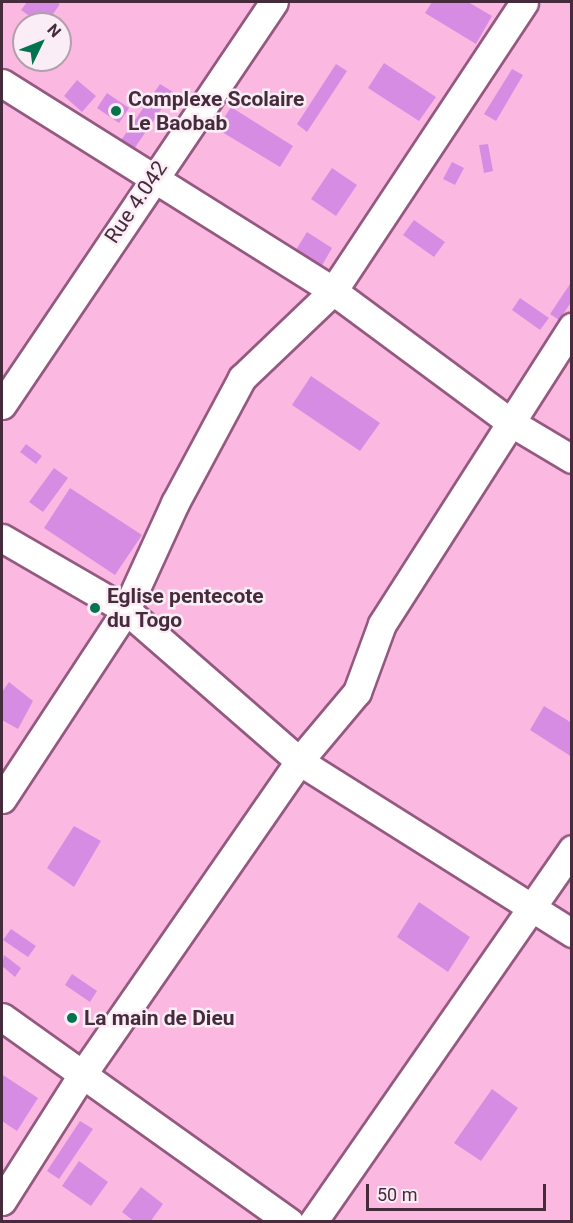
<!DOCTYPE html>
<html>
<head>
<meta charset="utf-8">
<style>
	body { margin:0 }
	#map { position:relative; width:573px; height:1223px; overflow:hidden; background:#fbb9e2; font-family:Roboto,sans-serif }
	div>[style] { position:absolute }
	.building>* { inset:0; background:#d78ce4 }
	.roads { filter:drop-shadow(2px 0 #94597f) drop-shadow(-2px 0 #94597f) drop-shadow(0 2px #94597f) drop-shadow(0 -2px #94597f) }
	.street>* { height:27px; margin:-13.5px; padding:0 13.5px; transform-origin:13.5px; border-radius:13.5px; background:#fff }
	.dots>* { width:16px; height:16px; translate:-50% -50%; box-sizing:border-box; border:3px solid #fbedf5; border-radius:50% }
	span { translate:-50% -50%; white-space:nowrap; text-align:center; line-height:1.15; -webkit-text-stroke:5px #fbedf5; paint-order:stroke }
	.poi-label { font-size:21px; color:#462b3c; font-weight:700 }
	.left { translate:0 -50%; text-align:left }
	.street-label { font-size:21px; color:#462b3c }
	.frame { position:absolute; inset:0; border:3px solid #462b3c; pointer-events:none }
	.north { position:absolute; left:12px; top:12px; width:60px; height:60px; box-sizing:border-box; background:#fbedf5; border:2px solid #b39fab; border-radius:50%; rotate:47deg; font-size:16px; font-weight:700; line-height:24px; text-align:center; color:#462b3c }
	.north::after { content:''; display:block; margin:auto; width:21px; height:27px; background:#02734d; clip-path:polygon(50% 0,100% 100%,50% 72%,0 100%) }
	.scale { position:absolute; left:366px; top:1184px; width:180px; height:27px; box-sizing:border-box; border:3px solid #462b3c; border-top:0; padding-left:8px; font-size:18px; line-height:21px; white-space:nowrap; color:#462b3c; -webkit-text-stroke:4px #fbedf5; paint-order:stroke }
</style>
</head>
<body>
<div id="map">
	<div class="building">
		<div style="clip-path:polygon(27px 2px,56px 2px,60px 4px,46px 24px,41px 24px,21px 10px)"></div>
		<div style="clip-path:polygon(432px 2px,468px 2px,492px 16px,476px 44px,425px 13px)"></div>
		<div style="clip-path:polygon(384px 63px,436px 97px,419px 121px,368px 88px)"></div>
		<div style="clip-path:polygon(336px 64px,347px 71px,307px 132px,297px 124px)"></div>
		<div style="clip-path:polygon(512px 69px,523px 75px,496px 121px,484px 114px)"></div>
		<div style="clip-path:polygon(77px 80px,96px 96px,82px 112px,64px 96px)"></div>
		<div style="clip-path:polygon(160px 84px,173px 92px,132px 152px,119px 143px)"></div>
		<div style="clip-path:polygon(107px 93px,129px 108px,119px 123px,97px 108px)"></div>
		<div style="clip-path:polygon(231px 107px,293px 146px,280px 167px,217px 129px)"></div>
		<div style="clip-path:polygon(488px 144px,493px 171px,484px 173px,479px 145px)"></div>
		<div style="clip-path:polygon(452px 162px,464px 168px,455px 185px,443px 179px)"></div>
		<div style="clip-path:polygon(332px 168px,357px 185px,336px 216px,311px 199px)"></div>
		<div style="clip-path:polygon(414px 220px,445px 242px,434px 257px,403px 235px)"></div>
		<div style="clip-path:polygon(307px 232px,332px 248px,320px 269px,294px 253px)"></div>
		<div style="clip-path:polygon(572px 281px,572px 301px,559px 320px,550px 314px)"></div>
		<div style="clip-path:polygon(520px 298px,549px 318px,540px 330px,512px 310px)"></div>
		<div style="clip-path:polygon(311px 376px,380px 423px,360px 451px,292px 405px)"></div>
		<div style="clip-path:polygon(26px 444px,42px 456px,36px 464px,20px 452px)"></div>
		<div style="clip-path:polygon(54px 468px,68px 478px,43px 512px,29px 502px)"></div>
		<div style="clip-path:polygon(70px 488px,142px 535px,115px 575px,44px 528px)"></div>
		<div style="clip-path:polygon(9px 682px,33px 701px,18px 729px,2px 720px,2px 692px)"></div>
		<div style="clip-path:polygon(544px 706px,572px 723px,572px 757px,530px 730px)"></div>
		<div style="clip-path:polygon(74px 826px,101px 841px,74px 887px,47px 868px)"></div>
		<div style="clip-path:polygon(419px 902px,470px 937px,448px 972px,397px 937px)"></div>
		<div style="clip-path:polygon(11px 929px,36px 946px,28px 957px,3px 940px)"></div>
		<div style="clip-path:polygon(4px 955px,21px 968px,15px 977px,2px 966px)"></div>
		<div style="clip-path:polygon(72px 974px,97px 991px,90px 1002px,65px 985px)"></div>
		<div style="clip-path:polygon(3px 1075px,38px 1098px,17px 1131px,2px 1121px)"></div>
		<div style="clip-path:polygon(492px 1089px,518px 1108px,481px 1161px,454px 1143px)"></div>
		<div style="clip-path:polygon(80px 1121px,93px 1129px,59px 1179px,47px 1171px)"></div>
		<div style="clip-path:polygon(79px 1161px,108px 1182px,91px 1206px,62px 1186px)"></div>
		<div style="clip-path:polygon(141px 1187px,163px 1204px,150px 1222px,135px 1222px,122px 1212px)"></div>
	</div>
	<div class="roads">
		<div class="street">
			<div style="left:2px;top:83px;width:391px;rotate:32.1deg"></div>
			<div style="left:333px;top:291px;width:220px;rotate:36.5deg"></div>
			<div style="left:510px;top:422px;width:72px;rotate:30.8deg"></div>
			<div style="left:2px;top:405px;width:486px;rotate:-56deg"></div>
			<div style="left:2px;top:538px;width:143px;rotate:30.1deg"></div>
			<div style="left:126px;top:610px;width:230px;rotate:41.1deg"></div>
			<div style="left:299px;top:761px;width:323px;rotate:32.2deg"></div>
			<div style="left:2px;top:799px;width:226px;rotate:-56.7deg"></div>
			<div style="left:126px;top:610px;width:118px;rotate:-65.4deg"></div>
			<div style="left:175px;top:503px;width:142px;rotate:-61.8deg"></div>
			<div style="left:242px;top:378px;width:126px;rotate:-43.7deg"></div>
			<div style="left:333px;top:291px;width:346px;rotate:-56.5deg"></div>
			<div style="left:2px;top:1017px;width:353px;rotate:35.5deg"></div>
			<div style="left:2px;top:1201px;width:153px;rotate:-57.6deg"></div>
			<div style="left:84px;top:1072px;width:378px;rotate:-55.3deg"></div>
			<div style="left:299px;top:761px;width:90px;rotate:-50deg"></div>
			<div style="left:357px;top:692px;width:72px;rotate:-69.8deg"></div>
			<div style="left:382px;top:624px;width:353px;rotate:-57.4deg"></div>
			<div style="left:313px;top:1222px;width:454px;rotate:-55.2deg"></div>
		</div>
	</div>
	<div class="dots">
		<div style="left:116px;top:111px;background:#02734d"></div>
		<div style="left:95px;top:608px;background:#02734d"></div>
		<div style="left:72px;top:1018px;background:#02734d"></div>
	</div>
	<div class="poi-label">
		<span class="left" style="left:128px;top:111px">Complexe Scolaire<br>Le Baobab</span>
		<span class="left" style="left:107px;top:608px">Eglise pentecote<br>du Togo</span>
		<span class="left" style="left:84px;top:1018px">La main de Dieu</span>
	</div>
	<div class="street-label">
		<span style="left:136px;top:202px;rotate:-56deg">Rue 4.042</span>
	</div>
	<div class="frame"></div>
	<div class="north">N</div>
	<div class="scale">50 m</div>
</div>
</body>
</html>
